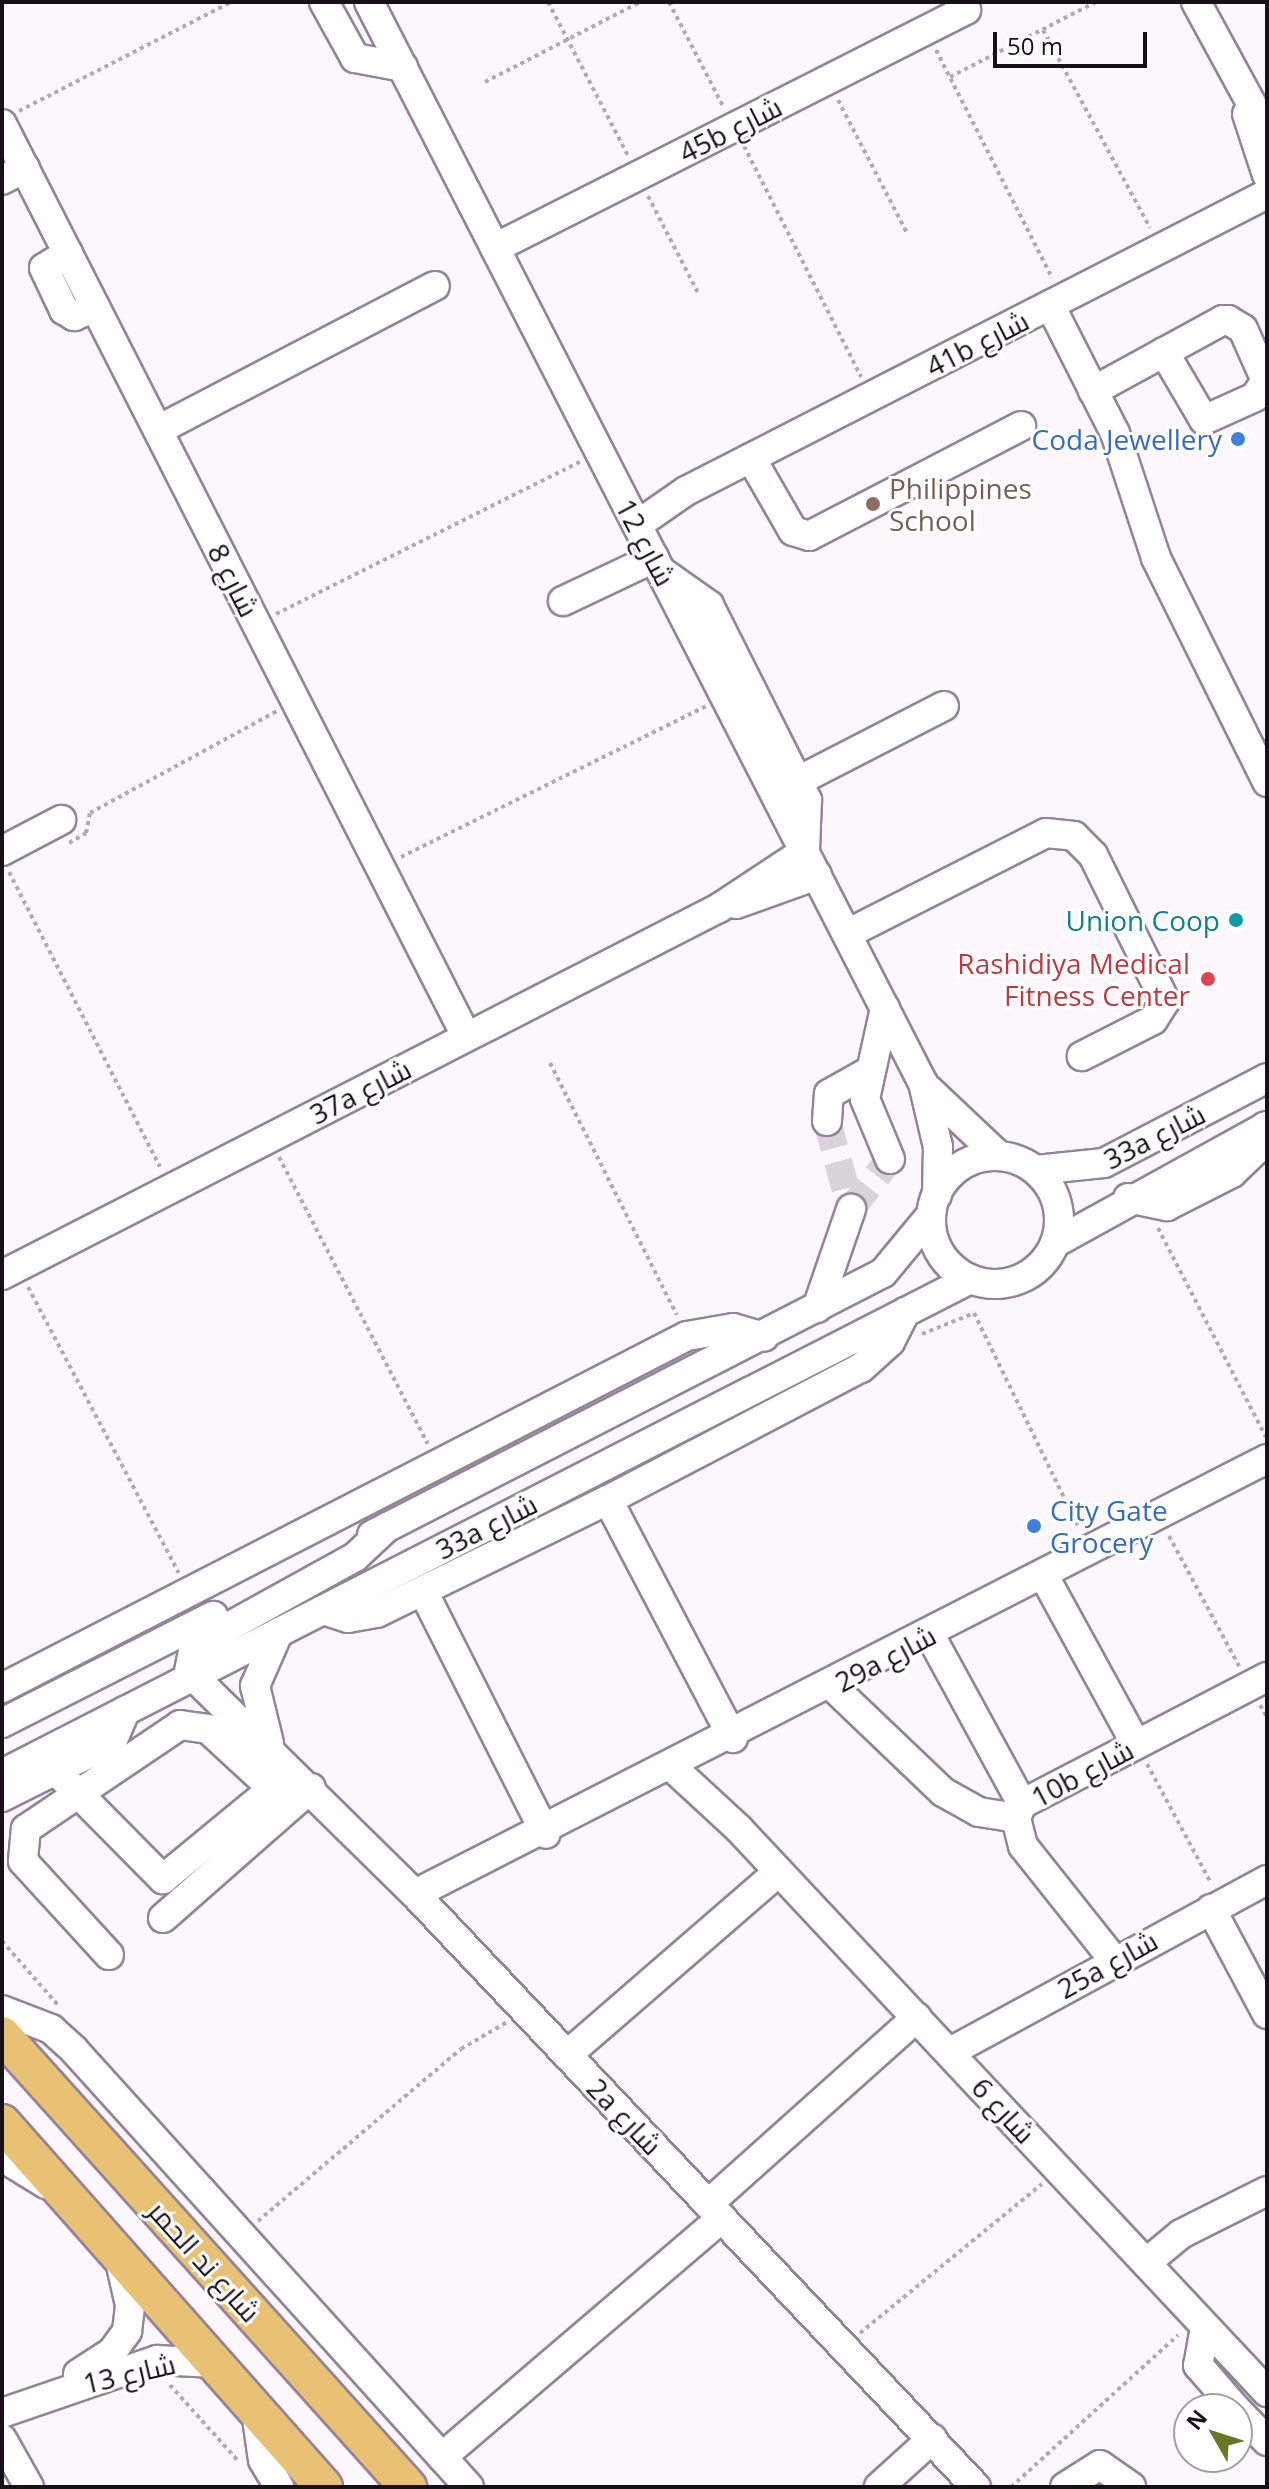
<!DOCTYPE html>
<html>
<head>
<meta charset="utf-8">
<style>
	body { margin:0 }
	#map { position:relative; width:1269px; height:2489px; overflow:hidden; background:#fbf7fc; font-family:"Open Sans",Cairo,sans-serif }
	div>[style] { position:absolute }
	.minor-tunnel>* { height:28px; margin-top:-14px; transform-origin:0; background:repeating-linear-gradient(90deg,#d9d4da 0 28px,transparent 0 42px) }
	.path>* { height:4px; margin-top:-2px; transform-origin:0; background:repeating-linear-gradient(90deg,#b0abb2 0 4px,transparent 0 8px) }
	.roads { filter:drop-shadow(2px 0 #95839b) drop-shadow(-2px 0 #95839b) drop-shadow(0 2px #95839b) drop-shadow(0 -2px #95839b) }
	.minor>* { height:28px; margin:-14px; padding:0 14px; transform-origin:14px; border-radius:14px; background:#fff }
	.minor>.ring { margin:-14px; padding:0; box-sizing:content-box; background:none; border:28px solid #fff; border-radius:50% }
	.major>* { height:36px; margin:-18px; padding:0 18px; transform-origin:18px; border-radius:18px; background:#e8c174 }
	.dots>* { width:22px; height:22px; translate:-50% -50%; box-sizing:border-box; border:4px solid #fff; border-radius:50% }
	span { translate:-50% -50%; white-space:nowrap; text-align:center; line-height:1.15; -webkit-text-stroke:6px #fff; paint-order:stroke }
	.street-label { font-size:28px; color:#171019 }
	.shop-label { font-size:28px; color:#366cbe }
	.right { translate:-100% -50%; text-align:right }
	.left { translate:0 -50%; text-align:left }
	.education-label { font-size:28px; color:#785e54 }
	.culture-label { font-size:28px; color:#0d838f }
	.health-label { font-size:28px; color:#be3a42 }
	.frame { position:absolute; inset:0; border:4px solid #171019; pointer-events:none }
	.north { position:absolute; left:1173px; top:2393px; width:80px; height:80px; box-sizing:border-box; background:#fff; border:2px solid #a29fa3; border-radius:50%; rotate:309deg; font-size:22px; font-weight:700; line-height:32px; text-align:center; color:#171019 }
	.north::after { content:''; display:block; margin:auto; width:28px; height:36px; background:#677826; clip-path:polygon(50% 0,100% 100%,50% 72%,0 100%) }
	.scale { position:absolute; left:993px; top:32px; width:154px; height:36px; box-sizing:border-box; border:4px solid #171019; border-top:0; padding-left:10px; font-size:24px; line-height:28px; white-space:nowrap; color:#171019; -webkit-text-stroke:6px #fff; paint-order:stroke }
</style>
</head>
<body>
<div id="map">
	<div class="minor-tunnel">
		<div style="left:827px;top:1121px;width:91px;rotate:74.7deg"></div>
		<div style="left:851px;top:1209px;width:63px;rotate:-52deg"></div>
	</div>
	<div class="path">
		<div style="left:548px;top:2px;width:174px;rotate:62.5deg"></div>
		<div style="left:669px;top:2px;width:117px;rotate:62.6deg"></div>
		<div style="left:1043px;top:30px;width:225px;rotate:61.6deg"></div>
		<div style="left:936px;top:50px;width:256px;rotate:63deg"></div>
		<div style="left:950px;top:77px;width:164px;rotate:-27.2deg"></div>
		<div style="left:485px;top:82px;width:174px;rotate:-27.3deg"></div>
		<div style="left:838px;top:100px;width:150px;rotate:62.6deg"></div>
		<div style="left:19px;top:111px;width:238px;rotate:-27.2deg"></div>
		<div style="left:744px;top:146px;width:259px;rotate:63.1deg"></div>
		<div style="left:648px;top:196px;width:111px;rotate:62.7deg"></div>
		<div style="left:276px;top:614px;width:340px;rotate:-26.6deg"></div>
		<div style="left:69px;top:843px;width:20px;rotate:-30deg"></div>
		<div style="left:86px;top:833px;width:20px;rotate:-79deg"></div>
		<div style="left:90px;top:813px;width:213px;rotate:-28.6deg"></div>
		<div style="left:401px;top:857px;width:340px;rotate:-26.3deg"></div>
		<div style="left:9px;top:872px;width:331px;rotate:62.9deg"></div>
		<div style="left:550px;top:1063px;width:282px;rotate:63.3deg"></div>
		<div style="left:279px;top:1157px;width:323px;rotate:62.6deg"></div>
		<div style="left:1158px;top:1228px;width:235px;rotate:62.7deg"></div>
		<div style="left:28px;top:1287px;width:323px;rotate:62.2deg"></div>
		<div style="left:922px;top:1334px;width:56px;rotate:-22deg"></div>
		<div style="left:974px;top:1313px;width:239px;rotate:64deg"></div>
		<div style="left:1169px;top:1536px;width:148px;rotate:61.7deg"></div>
		<div style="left:1260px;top:1705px;width:14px;rotate:60deg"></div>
		<div style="left:1147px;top:1764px;width:135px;rotate:61.7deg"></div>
		<div style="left:2px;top:1941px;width:86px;rotate:48.8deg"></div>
		<div style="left:258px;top:2221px;width:266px;rotate:-40.3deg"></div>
		<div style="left:461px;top:2049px;width:53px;rotate:-30.4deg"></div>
		<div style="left:860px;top:2333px;width:235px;rotate:-39.3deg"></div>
		<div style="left:170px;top:2385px;width:103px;rotate:48.1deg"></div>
		<div style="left:1011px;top:2487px;width:226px;rotate:-42.3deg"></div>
	</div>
	<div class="roads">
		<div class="minor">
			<div style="left:324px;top:2px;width:64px;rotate:61deg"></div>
			<div style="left:355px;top:58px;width:49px;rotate:10.6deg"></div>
			<div style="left:369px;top:2px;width:1215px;rotate:62.87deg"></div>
			<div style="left:923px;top:1083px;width:66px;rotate:76.8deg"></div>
			<div style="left:938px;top:1147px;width:48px;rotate:91.2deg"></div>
			<div style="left:1196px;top:2px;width:148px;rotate:61.4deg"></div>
			<div style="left:1247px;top:114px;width:64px;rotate:71.8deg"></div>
			<div style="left:2px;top:124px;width:1023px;rotate:63.03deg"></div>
			<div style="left:2px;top:180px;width:26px;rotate:-28deg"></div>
			<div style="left:495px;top:248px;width:528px;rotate:-26.81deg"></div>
			<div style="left:68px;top:253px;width:28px;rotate:148deg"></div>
			<div style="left:44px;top:268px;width:47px;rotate:64.5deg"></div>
			<div style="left:64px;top:310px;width:12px;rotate:31deg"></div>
			<div style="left:74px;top:316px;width:23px;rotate:-23deg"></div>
			<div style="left:1050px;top:305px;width:144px;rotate:63.1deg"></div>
			<div style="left:1115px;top:433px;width:132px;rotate:71.8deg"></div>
			<div style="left:1156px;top:558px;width:250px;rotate:63.6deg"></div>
			<div style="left:1093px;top:391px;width:148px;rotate:-28.6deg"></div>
			<div style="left:1223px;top:320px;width:5px"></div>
			<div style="left:1228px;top:320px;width:17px;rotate:31deg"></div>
			<div style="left:1243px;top:329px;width:57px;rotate:66.1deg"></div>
			<div style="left:1266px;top:381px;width:19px;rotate:125deg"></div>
			<div style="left:1255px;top:397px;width:56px;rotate:155.7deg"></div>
			<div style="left:1204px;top:420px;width:79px;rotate:-120.5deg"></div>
			<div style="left:158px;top:430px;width:312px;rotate:-27.5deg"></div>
			<div style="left:751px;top:458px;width:84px;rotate:60.1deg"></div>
			<div style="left:793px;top:531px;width:17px;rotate:17deg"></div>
			<div style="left:809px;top:536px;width:239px;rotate:-27.4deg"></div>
			<div style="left:637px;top:525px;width:60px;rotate:-34.8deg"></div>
			<div style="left:686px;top:491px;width:653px;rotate:-27.08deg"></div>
			<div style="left:563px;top:601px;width:101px;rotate:-25.3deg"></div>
			<div style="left:798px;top:781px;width:164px;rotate:-27.2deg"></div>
			<div style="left:2px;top:851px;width:67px;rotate:-27.7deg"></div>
			<div style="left:736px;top:904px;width:86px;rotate:-19.7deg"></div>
			<div style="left:847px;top:934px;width:223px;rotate:-26.9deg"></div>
			<div style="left:1046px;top:833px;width:28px;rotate:6deg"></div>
			<div style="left:1074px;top:836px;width:27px;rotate:45deg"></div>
			<div style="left:1093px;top:855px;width:163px;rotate:63.7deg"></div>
			<div style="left:1165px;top:1001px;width:22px;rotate:122deg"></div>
			<div style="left:1153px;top:1020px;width:80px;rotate:153.1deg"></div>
			<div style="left:885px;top:1008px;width:93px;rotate:102.4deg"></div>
			<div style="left:865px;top:1099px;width:65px;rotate:67.4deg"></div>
			<div style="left:929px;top:1090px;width:96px;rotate:43.3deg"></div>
			<div style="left:827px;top:1121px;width:27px;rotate:-86deg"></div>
			<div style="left:829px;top:1094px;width:47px;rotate:-29.3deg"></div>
			<div class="ring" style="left:931px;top:1156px;width:100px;height:100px"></div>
			<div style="left:1036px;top:1170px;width:68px;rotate:-5.9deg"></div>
			<div style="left:1104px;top:1163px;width:184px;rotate:-27.5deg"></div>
			<div style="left:1128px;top:1198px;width:40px;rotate:12deg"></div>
			<div style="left:1167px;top:1206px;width:73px;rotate:-26.9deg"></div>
			<div style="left:1232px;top:1173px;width:33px;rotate:-44deg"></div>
			<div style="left:1256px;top:1150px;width:25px;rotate:-69deg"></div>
			<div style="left:1055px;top:1243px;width:242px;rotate:-28.9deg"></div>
			<div style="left:2px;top:1275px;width:805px;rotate:-27.11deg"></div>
			<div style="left:719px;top:908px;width:103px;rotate:-33.5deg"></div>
			<div style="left:805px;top:851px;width:51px;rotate:-87.8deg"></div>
			<div style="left:807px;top:800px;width:218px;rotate:-116.7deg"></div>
			<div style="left:709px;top:605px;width:59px;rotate:-144.7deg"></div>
			<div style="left:817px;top:1308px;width:105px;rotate:-71deg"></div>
			<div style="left:608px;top:1500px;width:269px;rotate:62.3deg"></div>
			<div style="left:387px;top:1527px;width:44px;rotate:136.8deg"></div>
			<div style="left:355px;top:1557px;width:184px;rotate:151.1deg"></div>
			<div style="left:194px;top:1646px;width:26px;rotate:101deg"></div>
			<div style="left:189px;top:1672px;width:317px;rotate:44.5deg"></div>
			<div style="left:415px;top:1894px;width:816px;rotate:46.59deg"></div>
			<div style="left:372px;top:1535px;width:574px;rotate:-27.15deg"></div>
			<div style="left:883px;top:1273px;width:75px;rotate:-50.4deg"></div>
			<div style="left:1044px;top:1576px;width:192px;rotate:61.3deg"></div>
			<div style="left:423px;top:1591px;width:272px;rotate:63.2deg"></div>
			<div style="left:323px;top:1610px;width:26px;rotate:18deg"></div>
			<div style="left:348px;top:1618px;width:29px;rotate:-10deg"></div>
			<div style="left:377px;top:1613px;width:257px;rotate:-26.1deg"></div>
			<div style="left:608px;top:1500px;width:285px;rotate:-27.6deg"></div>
			<div style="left:861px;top:1368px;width:39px;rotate:-42deg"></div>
			<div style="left:890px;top:1342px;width:34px;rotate:-63deg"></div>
			<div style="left:930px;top:1635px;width:192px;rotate:61.4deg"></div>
			<div style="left:832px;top:1686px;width:153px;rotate:43.7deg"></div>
			<div style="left:943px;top:1792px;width:41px;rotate:29.1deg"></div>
			<div style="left:979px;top:1812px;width:37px;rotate:9deg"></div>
			<div style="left:2px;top:1688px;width:770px;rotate:-27.2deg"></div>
			<div style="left:687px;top:1336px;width:47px;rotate:-9.9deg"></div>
			<div style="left:733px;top:1328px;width:32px;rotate:16deg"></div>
			<div style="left:2px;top:1723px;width:237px;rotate:-26.9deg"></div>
			<div style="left:269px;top:1743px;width:59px;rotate:-103.8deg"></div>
			<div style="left:255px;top:1686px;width:58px;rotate:-66.5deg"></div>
			<div style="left:673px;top:1768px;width:90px;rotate:42.7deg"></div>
			<div style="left:739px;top:1829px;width:772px;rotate:46.84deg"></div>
			<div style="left:57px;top:1772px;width:151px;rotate:45.3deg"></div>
			<div style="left:163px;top:1879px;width:162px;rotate:-39.5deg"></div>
			<div style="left:2px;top:1774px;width:1087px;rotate:-27.08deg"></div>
			<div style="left:2px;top:1797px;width:123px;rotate:-26.6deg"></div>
			<div style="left:112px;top:1742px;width:34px;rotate:-67deg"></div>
			<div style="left:415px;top:1894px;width:957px;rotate:-27.05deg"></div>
			<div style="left:1211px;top:1909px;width:119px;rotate:61.9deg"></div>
			<div style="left:163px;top:1918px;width:197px;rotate:-41.3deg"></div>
			<div style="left:109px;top:1955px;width:127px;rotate:-132.5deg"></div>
			<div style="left:23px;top:1861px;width:32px;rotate:-85deg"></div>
			<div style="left:26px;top:1829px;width:186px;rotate:-34deg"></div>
			<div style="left:180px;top:1725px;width:28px;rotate:8deg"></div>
			<div style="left:208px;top:1729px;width:88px;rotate:42.7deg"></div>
			<div style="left:1113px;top:1959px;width:144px;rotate:-128.5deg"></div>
			<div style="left:1023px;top:1846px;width:29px;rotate:-104deg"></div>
			<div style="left:1016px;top:1818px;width:15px;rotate:-67deg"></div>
			<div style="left:1022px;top:1804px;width:276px;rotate:-27.4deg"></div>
			<div style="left:2px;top:2010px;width:53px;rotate:21.2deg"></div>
			<div style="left:51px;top:2029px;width:31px;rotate:42deg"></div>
			<div style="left:74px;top:2050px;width:589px;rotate:47.89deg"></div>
			<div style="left:950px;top:2052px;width:361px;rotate:-28.5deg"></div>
			<div style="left:567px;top:2055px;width:279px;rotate:-40.9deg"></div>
			<div style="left:2px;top:2157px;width:52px;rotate:31.5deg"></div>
			<div style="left:708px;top:2204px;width:280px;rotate:-41.8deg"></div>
			<div style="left:1146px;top:2263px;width:45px;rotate:-39.6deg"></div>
			<div style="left:1181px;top:2234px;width:96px;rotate:-26.6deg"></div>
			<div style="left:1205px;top:2327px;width:39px;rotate:100deg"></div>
			<div style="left:1198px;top:2365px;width:58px;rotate:49.2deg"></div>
			<div style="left:78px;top:2374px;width:40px;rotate:-32.9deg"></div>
			<div style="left:112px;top:2352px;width:26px;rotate:-54deg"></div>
			<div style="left:127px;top:2331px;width:26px;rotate:-83deg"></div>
			<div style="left:130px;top:2305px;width:49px;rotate:-102.9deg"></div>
			<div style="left:1237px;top:2410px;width:43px;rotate:45.9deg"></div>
			<div style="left:256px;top:2411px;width:49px;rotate:81.9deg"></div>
			<div style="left:263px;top:2460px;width:31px;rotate:59deg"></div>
			<div style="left:2px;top:2413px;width:164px;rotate:-18.9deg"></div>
			<div style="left:157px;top:2360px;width:57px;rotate:3deg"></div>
			<div style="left:2px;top:2439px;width:55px;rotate:60.6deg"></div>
			<div style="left:442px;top:2457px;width:368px;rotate:-40.5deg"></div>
			<div style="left:879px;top:2487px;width:72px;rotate:-42.2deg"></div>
			<div style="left:1065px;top:2487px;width:41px;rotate:-32.2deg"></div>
			<div style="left:1100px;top:2465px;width:38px;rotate:35deg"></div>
		</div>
		<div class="major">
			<div style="left:2px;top:2035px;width:608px;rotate:48.07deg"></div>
			<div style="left:2px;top:2123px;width:486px;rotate:48.5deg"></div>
		</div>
	</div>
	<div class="dots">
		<div style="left:1238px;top:439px;background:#3f7fe0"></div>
		<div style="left:873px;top:504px;background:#8d6e63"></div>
		<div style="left:1236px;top:920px;background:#0f9aa8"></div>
		<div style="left:1208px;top:979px;background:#e0444e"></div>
		<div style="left:1034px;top:1526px;background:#3f7fe0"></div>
	</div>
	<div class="street-label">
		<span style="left:730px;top:129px;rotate:-27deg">45b شارع</span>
		<span style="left:977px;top:343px;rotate:-27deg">41b شارع</span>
		<span style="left:646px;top:542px;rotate:62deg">شارع 12</span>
		<span style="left:234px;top:580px;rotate:63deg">شارع 8</span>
		<span style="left:360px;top:1091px;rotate:-27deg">37a شارع</span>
		<span style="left:1154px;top:1136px;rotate:-27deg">33a شارع</span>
		<span style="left:486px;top:1526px;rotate:-27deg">33a شارع</span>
		<span style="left:885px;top:1658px;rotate:-28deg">29a شارع</span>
		<span style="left:1082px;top:1773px;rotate:-28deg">10b شارع</span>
		<span style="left:1107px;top:1964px;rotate:-29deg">25a شارع</span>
		<span style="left:1004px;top:2110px;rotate:47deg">شارع 6</span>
		<span style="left:625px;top:2116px;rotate:46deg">2a شارع</span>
		<span style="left:205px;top:2261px;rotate:48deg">شارع ند الحمر</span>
		<span style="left:129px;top:2373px;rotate:-13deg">شارع 13</span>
	</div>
	<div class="shop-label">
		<span class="right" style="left:1222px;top:439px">Coda Jewellery</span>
		<span class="left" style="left:1050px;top:1526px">City Gate<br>Grocery</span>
	</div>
	<div class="education-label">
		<span class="left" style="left:889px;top:504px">Philippines<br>School</span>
	</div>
	<div class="culture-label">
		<span class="right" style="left:1220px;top:920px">Union Coop</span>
	</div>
	<div class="health-label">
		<span class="right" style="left:1190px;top:979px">Rashidiya Medical<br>Fitness Center</span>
	</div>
	<div class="frame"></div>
	<div class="north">N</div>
	<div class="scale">50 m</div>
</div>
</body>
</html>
